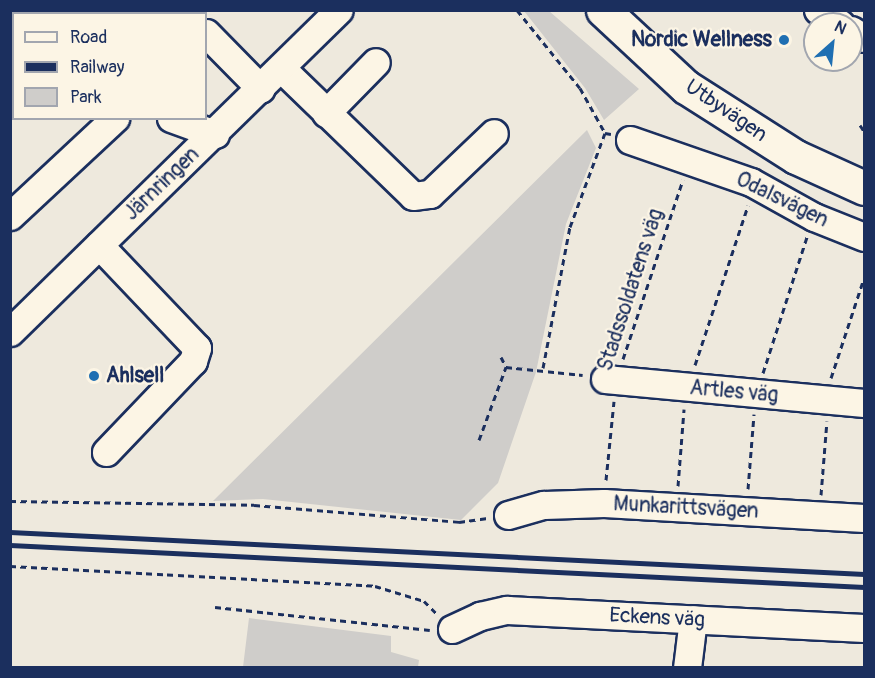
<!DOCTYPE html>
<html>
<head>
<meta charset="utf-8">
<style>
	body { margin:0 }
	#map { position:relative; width:875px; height:678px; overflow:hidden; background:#eee9dd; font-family:Pangolin,sans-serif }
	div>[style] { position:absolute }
	.green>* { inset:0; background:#cfcdca }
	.path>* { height:3px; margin-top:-1.5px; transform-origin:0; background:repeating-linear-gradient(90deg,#1b2f5e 0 6px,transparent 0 10.5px) }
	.roads { filter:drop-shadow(2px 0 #1b2f5e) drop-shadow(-2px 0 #1b2f5e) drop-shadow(0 2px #1b2f5e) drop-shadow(0 -2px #1b2f5e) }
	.minor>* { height:27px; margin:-13.5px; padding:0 13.5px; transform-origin:13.5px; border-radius:13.5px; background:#fcf5e5 }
	.major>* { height:33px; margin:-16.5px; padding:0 16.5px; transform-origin:16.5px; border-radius:16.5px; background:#fcf5e5 }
	.rail>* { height:4.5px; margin:-2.25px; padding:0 2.25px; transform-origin:2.25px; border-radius:2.25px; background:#1b2f5e }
	.dots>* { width:16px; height:16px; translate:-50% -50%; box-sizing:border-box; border:3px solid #fcf5e5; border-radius:50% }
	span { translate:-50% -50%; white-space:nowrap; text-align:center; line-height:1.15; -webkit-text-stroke:4.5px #fcf5e5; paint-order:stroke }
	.poi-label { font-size:21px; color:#1b2f5e; font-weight:700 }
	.right { translate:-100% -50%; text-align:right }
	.left { translate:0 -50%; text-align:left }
	.street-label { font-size:21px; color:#1b2f5e }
	.frame { position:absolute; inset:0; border:12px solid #1b2f5e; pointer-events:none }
	.legend { position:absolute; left:12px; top:12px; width:195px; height:108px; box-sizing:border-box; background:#fcf5e5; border:2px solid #a2a6af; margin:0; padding:8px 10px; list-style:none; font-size:18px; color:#1b2f5e }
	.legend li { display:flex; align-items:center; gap:12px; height:30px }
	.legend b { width:30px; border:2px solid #a2a6af }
	.north { position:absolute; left:803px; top:12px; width:60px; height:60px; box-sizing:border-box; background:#fcf5e5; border:2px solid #a2a6af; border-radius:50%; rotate:27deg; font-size:16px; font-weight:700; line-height:24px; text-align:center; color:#1b2f5e }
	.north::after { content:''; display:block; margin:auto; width:21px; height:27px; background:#1f6fb2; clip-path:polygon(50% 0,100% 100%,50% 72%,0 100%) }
</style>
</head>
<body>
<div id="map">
	<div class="green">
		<div style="clip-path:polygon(524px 11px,549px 11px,639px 89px,604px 120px,585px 88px)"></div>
		<div style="clip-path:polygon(587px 130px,596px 148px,566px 224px,536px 372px,498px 483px,461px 520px,263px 499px,213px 501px)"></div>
		<div style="clip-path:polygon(249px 618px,391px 636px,391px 652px,419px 660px,418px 667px,243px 667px)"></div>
	</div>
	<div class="path">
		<div style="left:517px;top:10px;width:100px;rotate:51.1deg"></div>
		<div style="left:580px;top:88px;width:51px;rotate:60.9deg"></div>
		<div style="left:605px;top:133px;width:6px;rotate:9deg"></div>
		<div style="left:860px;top:125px;width:7px;rotate:56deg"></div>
		<div style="left:501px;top:357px;width:11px;rotate:63deg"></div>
		<div style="left:506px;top:367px;width:77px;rotate:5.9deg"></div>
		<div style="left:623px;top:359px;width:189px;rotate:-71.5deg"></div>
		<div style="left:695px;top:365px;width:168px;rotate:-71.6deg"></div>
		<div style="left:543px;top:368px;width:144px;rotate:-79.2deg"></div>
		<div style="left:570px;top:227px;width:100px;rotate:-69.6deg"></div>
		<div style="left:763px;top:373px;width:143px;rotate:-72.1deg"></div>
		<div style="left:831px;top:378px;width:105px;rotate:-71.7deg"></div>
		<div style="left:479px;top:440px;width:78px;rotate:-69.7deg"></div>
		<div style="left:606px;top:480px;width:79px;rotate:-84.2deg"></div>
		<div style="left:678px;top:486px;width:77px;rotate:-85.5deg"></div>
		<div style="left:748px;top:489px;width:75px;rotate:-85.4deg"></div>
		<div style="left:821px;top:495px;width:74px;rotate:-85.4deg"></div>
		<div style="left:10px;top:501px;width:244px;rotate:0.9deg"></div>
		<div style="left:254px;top:505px;width:206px;rotate:4.7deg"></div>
		<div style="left:459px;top:522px;width:29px;rotate:-8deg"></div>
		<div style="left:10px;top:566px;width:366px;rotate:3.1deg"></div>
		<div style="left:375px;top:586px;width:51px;rotate:17deg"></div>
		<div style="left:424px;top:601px;width:17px;rotate:45deg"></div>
		<div style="left:215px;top:607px;width:216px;rotate:6.1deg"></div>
	</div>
	<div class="roads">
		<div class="minor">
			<div style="left:183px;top:10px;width:5px;rotate:53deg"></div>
			<div style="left:818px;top:10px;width:26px;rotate:32deg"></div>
			<div style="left:851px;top:30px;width:15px;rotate:32deg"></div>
			<div style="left:206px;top:33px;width:78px;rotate:45.5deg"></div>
			<div style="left:282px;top:69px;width:182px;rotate:44.1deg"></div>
			<div style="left:413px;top:196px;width:17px;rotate:-7deg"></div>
			<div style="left:430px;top:194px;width:88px;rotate:-43.6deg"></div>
			<div style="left:326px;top:113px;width:71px;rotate:-45.6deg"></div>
			<div style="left:171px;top:118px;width:47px;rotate:20deg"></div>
			<div style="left:630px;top:140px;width:128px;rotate:19.1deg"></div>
			<div style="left:751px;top:182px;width:72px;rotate:29.1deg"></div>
			<div style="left:814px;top:217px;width:54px;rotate:21.8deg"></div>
			<div style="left:10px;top:216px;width:144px;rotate:-43deg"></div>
			<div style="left:99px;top:245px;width:142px;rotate:46.4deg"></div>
			<div style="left:197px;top:348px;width:14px;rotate:107deg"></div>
			<div style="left:193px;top:361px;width:126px;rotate:133.7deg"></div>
			<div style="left:10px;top:332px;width:460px;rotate:-44.4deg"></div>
			<div style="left:605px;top:379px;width:260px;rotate:5.3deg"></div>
			<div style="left:508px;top:515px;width:37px;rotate:-16deg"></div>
			<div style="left:544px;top:505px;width:60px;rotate:-1.9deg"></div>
			<div style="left:604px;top:503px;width:260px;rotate:3.3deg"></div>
			<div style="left:452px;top:629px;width:31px;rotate:-25deg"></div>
			<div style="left:480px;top:616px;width:28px;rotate:-13deg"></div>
			<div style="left:507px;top:610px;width:357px;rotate:2.9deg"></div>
			<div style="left:687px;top:668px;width:49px;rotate:-83deg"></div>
		</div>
		<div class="major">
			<div style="left:603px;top:10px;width:113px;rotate:42.9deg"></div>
			<div style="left:686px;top:87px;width:130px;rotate:32.5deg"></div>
			<div style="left:796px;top:157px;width:75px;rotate:24.5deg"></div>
		</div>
	</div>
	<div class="rail">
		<div style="left:10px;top:532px;width:855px;rotate:2.82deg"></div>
		<div style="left:10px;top:545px;width:855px;rotate:2.82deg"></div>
	</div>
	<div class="dots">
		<div style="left:784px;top:40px;background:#1f6fb2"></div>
		<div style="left:94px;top:376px;background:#1f6fb2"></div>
	</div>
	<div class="poi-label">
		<span class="right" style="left:772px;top:40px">Nordic Wellness</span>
		<span class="left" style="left:106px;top:376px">Ahlsell</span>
	</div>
	<div class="street-label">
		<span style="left:726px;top:111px;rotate:34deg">Utbyvägen</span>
		<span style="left:162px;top:184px;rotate:-44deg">Järnringen</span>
		<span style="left:782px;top:200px;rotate:26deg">Odalsvägen</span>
		<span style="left:631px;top:290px;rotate:-72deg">Stadssoldatens väg</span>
		<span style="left:734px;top:392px;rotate:5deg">Artles väg</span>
		<span style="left:686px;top:508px;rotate:3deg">Munkarittsvägen</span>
		<span style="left:657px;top:618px;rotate:3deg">Eckens väg</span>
	</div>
	<div class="frame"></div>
	<ul class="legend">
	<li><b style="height:8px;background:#fcf5e5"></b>Road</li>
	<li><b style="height:8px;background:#1b2f5e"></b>Railway</li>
	<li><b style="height:16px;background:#cfcdca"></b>Park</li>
	</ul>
	<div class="north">N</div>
</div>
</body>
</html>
